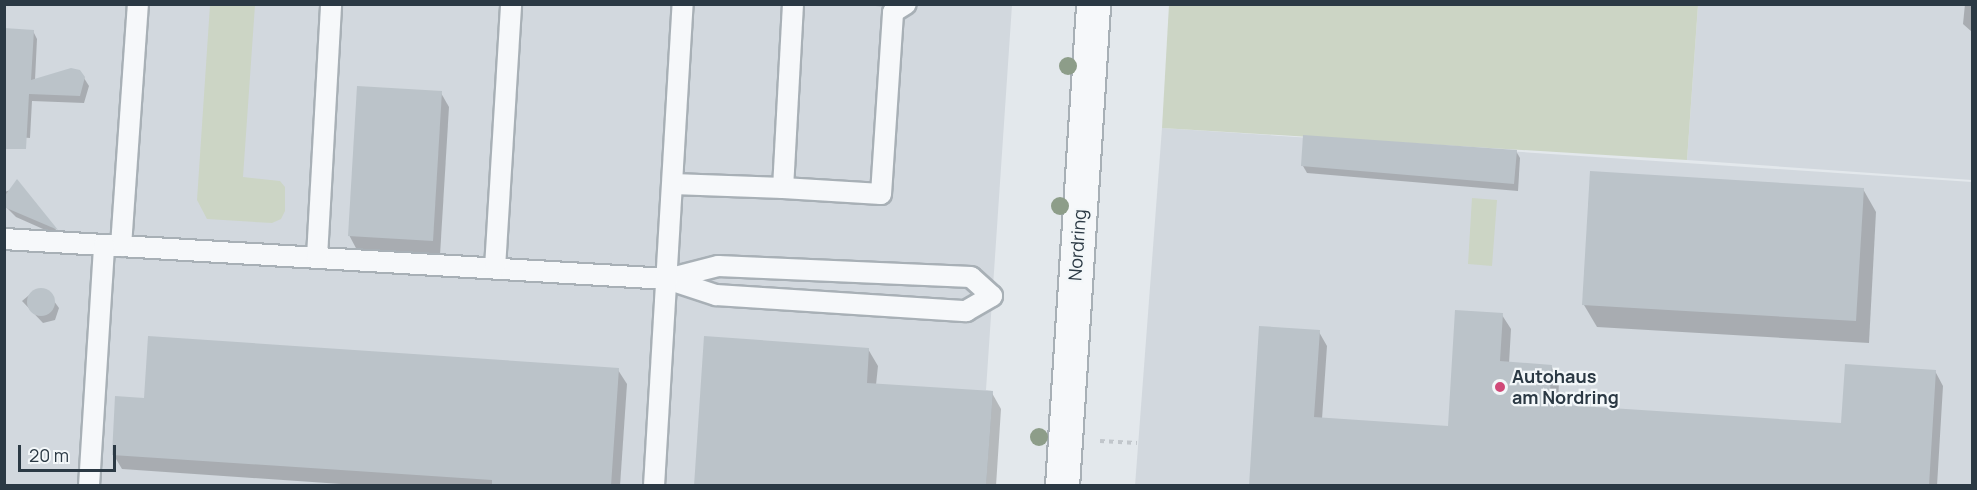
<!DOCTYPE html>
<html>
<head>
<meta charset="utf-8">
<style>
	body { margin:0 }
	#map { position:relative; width:1977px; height:490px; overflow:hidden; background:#e3e8ec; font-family:Manrope,sans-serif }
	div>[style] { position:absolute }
	.built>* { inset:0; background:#d2d8de }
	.green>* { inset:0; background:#ccd5c5 }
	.shadow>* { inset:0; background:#0003 }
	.building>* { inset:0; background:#bbc3c9 }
	.round { border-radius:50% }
	.path>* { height:4px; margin-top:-2px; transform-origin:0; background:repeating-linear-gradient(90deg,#c1c6cb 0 4.5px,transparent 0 9px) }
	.roads { filter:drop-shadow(2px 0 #a8b0b6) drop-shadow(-2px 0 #a8b0b6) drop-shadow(0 2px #a8b0b6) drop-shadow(0 -2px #a8b0b6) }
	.service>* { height:20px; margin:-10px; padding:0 10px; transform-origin:10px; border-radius:10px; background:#f6f8fa }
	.minor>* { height:33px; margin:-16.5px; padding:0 16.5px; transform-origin:16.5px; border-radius:16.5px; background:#f6f8fa }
	.trees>* { width:18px; height:18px; margin:-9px; border-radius:50%; background:#8d9d89 }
	.dots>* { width:16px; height:16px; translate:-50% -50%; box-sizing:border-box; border:3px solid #f3f7f9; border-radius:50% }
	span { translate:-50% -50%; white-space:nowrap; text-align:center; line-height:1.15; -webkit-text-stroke:4.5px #f3f7f9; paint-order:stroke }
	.street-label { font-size:18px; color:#2b3944 }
	.poi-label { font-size:18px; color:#2b3944; font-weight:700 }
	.left { translate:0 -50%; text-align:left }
	.frame { position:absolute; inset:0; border:6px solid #2b3944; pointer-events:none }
	.scale { position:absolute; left:18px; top:445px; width:98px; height:27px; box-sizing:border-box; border:3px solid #2b3944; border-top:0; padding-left:8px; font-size:18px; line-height:21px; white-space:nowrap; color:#2b3944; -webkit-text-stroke:4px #f3f7f9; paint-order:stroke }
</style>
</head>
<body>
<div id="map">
	<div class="built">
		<div style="clip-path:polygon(4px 5px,1012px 5px,986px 390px,993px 391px,986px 485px,5px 485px)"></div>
		<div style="clip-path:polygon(1698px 5px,1972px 5px,1972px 180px,1687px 160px)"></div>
		<div style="clip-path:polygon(1162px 128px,1972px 182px,1972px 485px,1135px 486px)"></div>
	</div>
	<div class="green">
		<div style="clip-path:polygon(210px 5px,255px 5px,243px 177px,280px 181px,285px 187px,285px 211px,281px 219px,272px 223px,207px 219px,197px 200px)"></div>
		<div style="clip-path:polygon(1169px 5px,1698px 5px,1687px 160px,1162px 128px)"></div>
		<div style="clip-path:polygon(1472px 198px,1497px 200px,1492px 266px,1468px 264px)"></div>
	</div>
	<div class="shadow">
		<div style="clip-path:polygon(838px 4px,900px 4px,894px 7px)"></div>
		<div style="clip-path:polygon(1965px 4px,1972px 4px,1972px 32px,1963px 24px)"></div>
		<div style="clip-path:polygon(33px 31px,37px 39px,35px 80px,84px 78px,89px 86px,84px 103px,32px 101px,30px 138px,4px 136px)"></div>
		<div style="clip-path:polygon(441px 93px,449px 107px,440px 255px,357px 250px,349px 235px)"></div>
		<div style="clip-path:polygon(1516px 151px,1520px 158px,1518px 191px,1307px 173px,1303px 166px)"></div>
		<div style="clip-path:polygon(21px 187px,57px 231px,61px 237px,16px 217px,4px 205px,4px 192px)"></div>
		<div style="clip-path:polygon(1863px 189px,1876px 212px,1869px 343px,1597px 327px,1584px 305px)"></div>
		<div style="clip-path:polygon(46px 290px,59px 308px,55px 320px,43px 323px,22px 301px,34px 291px)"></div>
		<div style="clip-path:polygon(1502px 315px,1511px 329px,1509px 364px,1551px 366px,1559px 381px,1558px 406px,1842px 425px,1935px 371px,1943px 386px,1937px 486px,1250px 486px,1319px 332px,1327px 346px,1322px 419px,1449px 428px)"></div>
		<div style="clip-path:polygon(868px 349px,878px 366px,876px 385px,992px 393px,1001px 409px,996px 486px,696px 486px)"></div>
		<div style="clip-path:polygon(618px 370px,627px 384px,620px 486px,370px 486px,122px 469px,113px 454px,146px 400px)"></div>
	</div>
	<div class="building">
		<div style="clip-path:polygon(4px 28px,34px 30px,31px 80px,71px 68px,80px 70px,85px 77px,80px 96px,29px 94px,26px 149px,4px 149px)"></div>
		<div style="clip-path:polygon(357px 86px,442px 91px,433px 241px,348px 236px)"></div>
		<div style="clip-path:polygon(1303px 135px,1517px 150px,1514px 184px,1301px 166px)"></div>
		<div style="clip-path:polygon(1590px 171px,1864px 188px,1856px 321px,1582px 305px)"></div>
		<div style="clip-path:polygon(17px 179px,58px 230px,4px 207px,4px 197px)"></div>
		<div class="round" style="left:27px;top:288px;width:28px;height:28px"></div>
		<div style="clip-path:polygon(1455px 310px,1503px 313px,1500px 361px,1552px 365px,1549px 404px,1841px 423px,1845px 364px,1936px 370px,1929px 486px,1249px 486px,1259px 326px,1320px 330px,1314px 417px,1448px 426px)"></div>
		<div style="clip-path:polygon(148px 336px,619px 368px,611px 486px,492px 486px,492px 480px,112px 455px,115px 396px,144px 398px)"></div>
		<div style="clip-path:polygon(704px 336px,869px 348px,867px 383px,993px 391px,986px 486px,694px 486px)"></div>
	</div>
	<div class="path">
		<div style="left:1100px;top:441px;width:37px;rotate:3deg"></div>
	</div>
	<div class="roads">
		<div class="service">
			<div style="left:793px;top:4px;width:184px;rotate:93.1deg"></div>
			<div style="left:783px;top:188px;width:98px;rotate:3.5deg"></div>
			<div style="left:881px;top:194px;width:182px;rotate:-86.2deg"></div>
			<div style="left:893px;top:12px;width:15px;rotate:-32deg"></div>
			<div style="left:673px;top:184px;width:110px;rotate:2.1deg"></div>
			<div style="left:4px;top:239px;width:664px;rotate:3.45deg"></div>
			<div style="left:667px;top:279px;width:52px;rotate:18.1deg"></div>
			<div style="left:716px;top:295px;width:251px;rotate:3.7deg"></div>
			<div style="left:966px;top:311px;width:30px;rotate:-30deg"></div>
			<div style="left:992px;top:296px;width:28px;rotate:-138deg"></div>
			<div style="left:971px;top:277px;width:253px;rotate:-177.5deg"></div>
			<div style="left:718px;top:266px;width:53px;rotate:165.7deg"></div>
			<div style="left:121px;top:246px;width:243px;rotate:-86deg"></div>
			<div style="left:317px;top:257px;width:253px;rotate:-86.8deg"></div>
			<div style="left:495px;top:268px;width:264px;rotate:-86.5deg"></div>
			<div style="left:89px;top:486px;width:241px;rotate:-86.4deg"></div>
			<div style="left:654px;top:486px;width:483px;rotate:-86.6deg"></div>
		</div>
		<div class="minor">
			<div style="left:1062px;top:486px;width:483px;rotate:-86.3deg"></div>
		</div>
	</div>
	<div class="trees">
		<div style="left:1068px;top:66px"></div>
		<div style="left:1060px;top:206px"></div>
		<div style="left:1039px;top:437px"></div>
	</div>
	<div class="dots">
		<div style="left:1500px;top:387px;background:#d04978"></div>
	</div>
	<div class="street-label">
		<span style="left:1077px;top:245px;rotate:-86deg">Nordring</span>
	</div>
	<div class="poi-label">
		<span class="left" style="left:1512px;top:387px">Autohaus<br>am Nordring</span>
	</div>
	<div class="frame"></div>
	<div class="scale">20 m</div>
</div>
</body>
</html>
